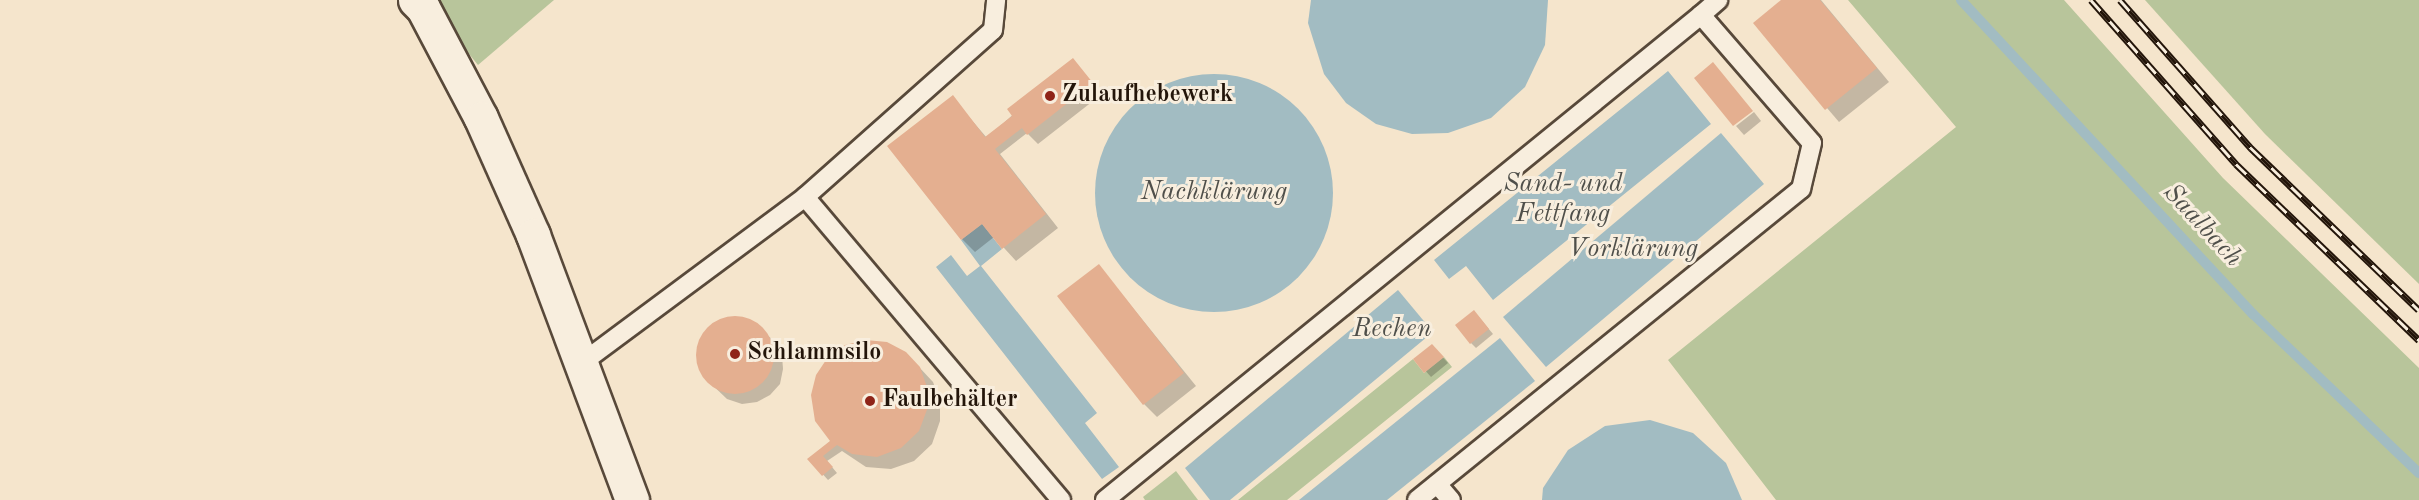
<!DOCTYPE html>
<html>
<head>
<meta charset="utf-8">
<style>
	body { margin:0 }
	#map { position:relative; width:2419px; height:500px; overflow:hidden; background:#f5e5cc; font-family:"Old Standard TT",serif }
	div>[style] { position:absolute }
	.green>* { inset:0; background:#b8c59b }
	.water>* { inset:0; background:#a2bcc2 }
	.round { border-radius:50% }
	.shadow>* { inset:0; background:#0003 }
	.stream>* { height:10px; margin:-5px; padding:0 5px; transform-origin:5px; border-radius:5px; background:#a2bcc2 }
	.building>* { inset:0; background:#e4af90 }
	.roads { filter:drop-shadow(2px 0 #58493a) drop-shadow(-2px 0 #58493a) drop-shadow(0 2px #58493a) drop-shadow(0 -2px #58493a) }
	.service>* { height:18px; margin:-9px; padding:0 9px; transform-origin:9px; border-radius:9px; background:#f8eede }
	.minor>* { height:33px; margin:-16.5px; padding:0 16.5px; transform-origin:16.5px; border-radius:16.5px; background:#f8eede }
	.rail>* { height:7px; margin-top:-3.5px; transform-origin:0; background:repeating-linear-gradient(90deg,#f8eede 0 14px,#23150a 0 28px); box-sizing:border-box; border-block:2px solid #23150a }
	.dots>* { width:16px; height:16px; translate:-50% -50%; box-sizing:border-box; border:3px solid #f8eede; border-radius:50% }
	span { translate:-50% -50%; white-space:nowrap; text-align:center; line-height:1.15; -webkit-text-stroke:6px #f8eede; paint-order:stroke }
	.poi-label { font-size:24px; color:#23150a; font-weight:700 }
	.left { translate:0 -50%; text-align:left }
	.water-label { font-size:26px; color:#4f4f4a; font-style:italic }
</style>
</head>
<body>
<div id="map">
	<div class="green">
		<div style="clip-path:polygon(425px 0,554px 0,478px 65px)"></div>
		<div style="clip-path:polygon(1848px 0,2064px 0,2223px 178px,2419px 368px,2419px 500px,1776px 500px,1668px 360px,1956px 127px)"></div>
		<div style="clip-path:polygon(2145px 0,2419px 0,2419px 284px,2265px 134px)"></div>
		<div style="clip-path:polygon(1444px 357px,1452px 367px,1287px 500px,1238px 500px,1413px 359px,1424px 373px)"></div>
		<div style="clip-path:polygon(1176px 471px,1198px 500px,1145px 500px,1143px 497px)"></div>
	</div>
	<div class="water">
		<div style="clip-path:polygon(1311px 0,1548px 0,1545px 45px,1525px 87px,1491px 118px,1448px 133px,1412px 134px,1376px 124px,1346px 103px,1324px 74px,1308px 23px)"></div>
		<div style="clip-path:polygon(1668px 71px,1711px 124px,1493px 300px,1466px 266px,1449px 279px,1434px 260px)"></div>
		<div class="round" style="left:1095px;top:74px;width:238px;height:238px"></div>
		<div style="clip-path:polygon(1721px 133px,1764px 184px,1546px 367px,1503px 317px)"></div>
		<div style="clip-path:polygon(982px 224px,1002px 249px,981px 266px,1097px 413px,1085px 423px,1119px 467px,1102px 479px,936px 267px,951px 255px,967px 276px,980px 266px,961px 240px)"></div>
		<div style="clip-path:polygon(1398px 290px,1433px 332px,1230px 500px,1210px 500px,1185px 468px)"></div>
		<div style="clip-path:polygon(1500px 338px,1535px 381px,1387px 500px,1299px 500px)"></div>
		<div style="clip-path:polygon(1650px 420px,1693px 433px,1726px 463px,1742px 500px,1542px 500px,1543px 488px,1568px 450px,1605px 426px)"></div>
	</div>
	<div class="shadow">
		<div style="clip-path:polygon(1783px 0,1821px 0,1889px 82px,1839px 122px,1755px 24px)"></div>
		<div style="clip-path:polygon(1073px 60px,1102px 94px,1038px 144px,1027px 133px,1000px 154px,1058px 228px,1016px 261px,994px 237px,975px 252px,962px 239px,952px 97px,987px 138px)"></div>
		<div style="clip-path:polygon(1754px 112px,1761px 121px,1744px 135px,1736px 126px)"></div>
		<div style="clip-path:polygon(1099px 266px,1196px 386px,1157px 417px,1144px 404px)"></div>
		<div style="clip-path:polygon(740px 317px,753px 322px,775px 342px,782px 355px,783px 369px,780px 384px,770px 395px,757px 402px,742px 404px,727px 399px,705px 378px,698px 365px,698px 349px,703px 335px,712px 325px,725px 319px)"></div>
		<div style="clip-path:polygon(1479px 317px,1493px 334px,1476px 348px,1471px 343px)"></div>
		<div style="clip-path:polygon(1437px 351px,1448px 363px,1431px 377px,1415px 359px)"></div>
		<div style="clip-path:polygon(919px 367px,933px 382px,940px 401px,940px 421px,932px 444px,914px 461px,891px 469px,866px 467px,842px 451px,827px 461px,837px 473px,828px 480px,809px 459px)"></div>
	</div>
	<div class="stream">
		<div style="left:1961px;top:0;width:429px;rotate:47.1deg"></div>
		<div style="left:2253px;top:314px;width:230px;rotate:43.8deg"></div>
	</div>
	<div class="building">
		<div style="clip-path:polygon(1781px 0,1820px 0,1877px 68px,1825px 110px,1753px 23px)"></div>
		<div style="clip-path:polygon(1073px 58px,1093px 83px,1027px 135px,1022px 128px,995px 149px,1046px 214px,1002px 249px,982px 224px,961px 240px,887px 146px,953px 95px,985px 137px,1012px 116px,1007px 109px)"></div>
		<div style="clip-path:polygon(1713px 62px,1753px 111px,1733px 126px,1694px 78px)"></div>
		<div style="clip-path:polygon(1099px 264px,1184px 373px,1143px 405px,1057px 296px)"></div>
		<div style="clip-path:polygon(1474px 310px,1489px 329px,1470px 344px,1455px 325px)"></div>
		<div class="round" style="left:696px;top:316px;width:78px;height:78px"></div>
		<div style="clip-path:polygon(866px 340px,887px 342px,906px 352px,920px 367px,927px 387px,928px 407px,919px 431px,901px 448px,877px 457px,852px 454px,837px 445px,823px 456px,833px 467px,822px 476px,807px 459px,830px 441px,815px 421px,811px 395px,816px 375px,828px 357px,845px 345px)"></div>
		<div style="clip-path:polygon(1432px 344px,1444px 357px,1424px 373px,1413px 359px)"></div>
	</div>
	<div class="roads">
		<div class="service">
			<div style="left:1701px;top:15px;width:23px;rotate:-41deg"></div>
			<div style="left:805px;top:197px;width:251px;rotate:-41.6deg"></div>
			<div style="left:993px;top:30px;width:30px;rotate:-84deg"></div>
			<div style="left:579px;top:365px;width:282px;rotate:-36.6deg"></div>
			<div style="left:805px;top:197px;width:397px;rotate:49.8deg"></div>
			<div style="left:1437px;top:484px;width:21px;rotate:49deg"></div>
			<div style="left:1105px;top:500px;width:768px;rotate:-39.14deg"></div>
			<div style="left:1701px;top:15px;width:169px;rotate:49.1deg"></div>
			<div style="left:1812px;top:143px;width:47px;rotate:103.4deg"></div>
			<div style="left:1801px;top:189px;width:494px;rotate:141deg"></div>
		</div>
		<div class="minor">
			<div style="left:415px;top:0;width:11px;rotate:45deg"></div>
			<div style="left:423px;top:8px;width:124px;rotate:62.2deg"></div>
			<div style="left:481px;top:118px;width:128px;rotate:66deg"></div>
			<div style="left:533px;top:235px;width:283px;rotate:69.5deg"></div>
		</div>
	</div>
	<div class="rail">
		<div style="left:2091px;top:0;width:219px;rotate:48.5deg"></div>
		<div style="left:2236px;top:164px;width:254px;rotate:43.9deg"></div>
		<div style="left:2120px;top:0;width:198px;rotate:48.5deg"></div>
		<div style="left:2251px;top:148px;width:233px;rotate:44deg"></div>
	</div>
	<div class="dots">
		<div style="left:1050px;top:96px;background:#8f2418"></div>
		<div style="left:735px;top:354px;background:#8f2418"></div>
		<div style="left:870px;top:401px;background:#8f2418"></div>
	</div>
	<div class="poi-label">
		<span class="left" style="left:1062px;top:96px">Zulaufhebewerk</span>
		<span class="left" style="left:747px;top:354px">Schlammsilo</span>
		<span class="left" style="left:882px;top:401px">Faulbehälter</span>
	</div>
	<div class="water-label">
		<span style="left:1563px;top:200px">Sand- und<br>Fettfang</span>
		<span style="left:1214px;top:193px">Nachklärung</span>
		<span style="left:2202px;top:226px;rotate:47deg">Saalbach</span>
		<span style="left:1633px;top:250px">Vorklärung</span>
		<span style="left:1392px;top:330px">Rechen</span>
	</div>
</div>
</body>
</html>
